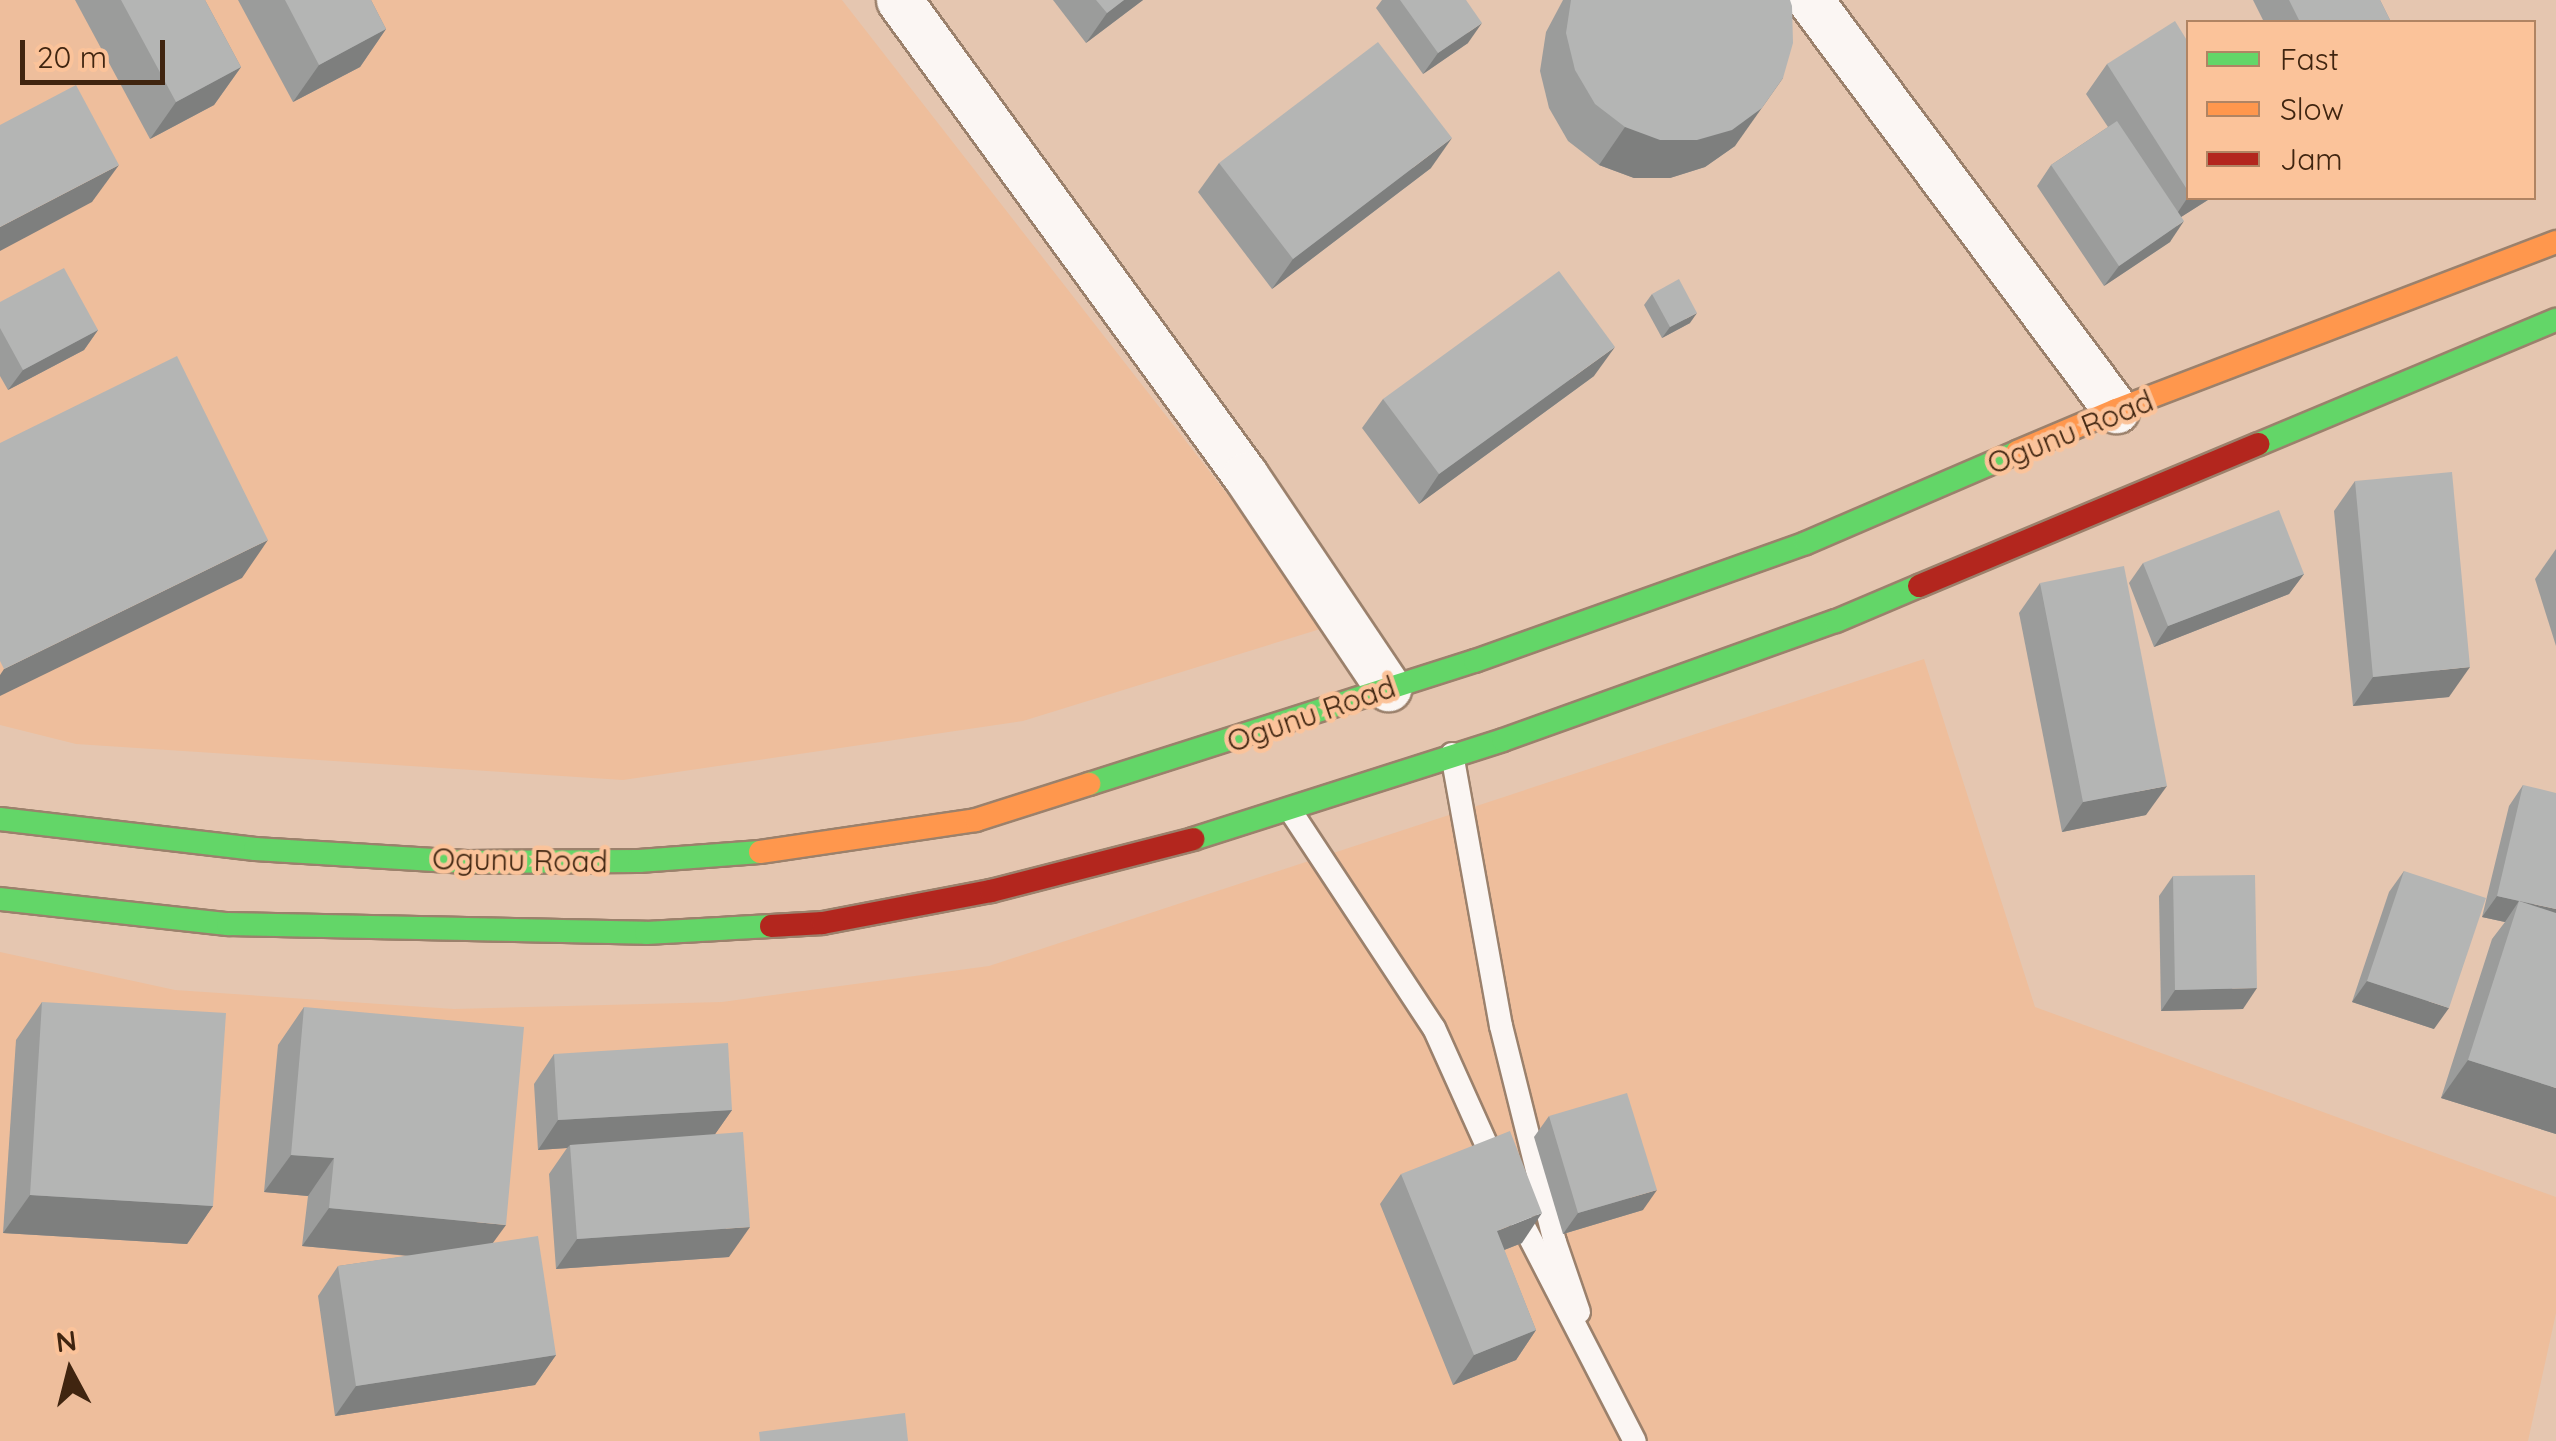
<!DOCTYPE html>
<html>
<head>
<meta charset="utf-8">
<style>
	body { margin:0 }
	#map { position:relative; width:2556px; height:1441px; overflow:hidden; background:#e5c6b0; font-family:Quicksand,sans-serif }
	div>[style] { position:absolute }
	.built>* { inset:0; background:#eebe9c }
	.roads { filter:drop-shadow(2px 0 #9b816c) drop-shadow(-2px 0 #9b816c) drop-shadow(0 2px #9b816c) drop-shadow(0 -2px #9b816c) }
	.lane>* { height:22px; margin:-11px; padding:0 11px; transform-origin:11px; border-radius:11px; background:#fbf6f3 }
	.street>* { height:45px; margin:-22.5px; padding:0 22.5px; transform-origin:22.5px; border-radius:22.5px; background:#fbf6f3 }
	.fast>* { height:22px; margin:-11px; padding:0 11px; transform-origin:11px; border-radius:11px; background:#63d668 }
	.slow>* { height:22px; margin:-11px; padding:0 11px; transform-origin:11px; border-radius:11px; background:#ff974d }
	.jam>* { height:22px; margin:-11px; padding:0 11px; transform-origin:11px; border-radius:11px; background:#b3261e }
	.wall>* { inset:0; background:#9b9c9b }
	.shaded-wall>* { inset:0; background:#7e7f7e }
	.building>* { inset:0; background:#b4b5b4 }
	span { translate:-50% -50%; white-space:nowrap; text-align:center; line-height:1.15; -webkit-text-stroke:9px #fbc39a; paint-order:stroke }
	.street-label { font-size:30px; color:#402510 }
	.legend { position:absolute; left:2186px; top:20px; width:350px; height:180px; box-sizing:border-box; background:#fbc39a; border:2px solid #b08463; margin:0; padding:12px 18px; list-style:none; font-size:30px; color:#402510 }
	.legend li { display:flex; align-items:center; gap:20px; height:50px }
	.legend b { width:50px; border:2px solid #b08463 }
	.north { position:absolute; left:20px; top:1321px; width:100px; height:100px; -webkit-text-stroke:8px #fbc39a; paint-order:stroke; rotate:353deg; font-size:28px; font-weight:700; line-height:40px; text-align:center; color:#402510 }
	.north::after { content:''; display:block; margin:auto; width:35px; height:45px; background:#402510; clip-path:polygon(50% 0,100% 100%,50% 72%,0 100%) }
	.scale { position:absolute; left:20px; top:40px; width:145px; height:45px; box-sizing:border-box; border:5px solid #402510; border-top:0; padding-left:12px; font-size:30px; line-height:35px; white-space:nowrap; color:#402510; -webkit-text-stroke:8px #fbc39a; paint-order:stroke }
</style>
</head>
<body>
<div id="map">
	<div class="built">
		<div style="clip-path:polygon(0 0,842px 0,1330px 626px,1023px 721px,623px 780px,76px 744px,0 725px)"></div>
		<div style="clip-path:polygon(1924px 659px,2035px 1007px,2556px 1197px,2556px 1313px,2528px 1441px,0 1441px,0 952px,175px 990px,454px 1009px,722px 1002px,989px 966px)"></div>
	</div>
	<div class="roads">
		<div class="lane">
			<div style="left:1452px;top:754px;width:276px;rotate:79.8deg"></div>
			<div style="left:1501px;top:1026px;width:223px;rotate:76deg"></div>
			<div style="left:1555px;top:1242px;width:74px;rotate:71.1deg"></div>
			<div style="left:1290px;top:810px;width:261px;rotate:56.6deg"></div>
			<div style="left:1434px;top:1028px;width:151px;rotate:65.8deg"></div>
			<div style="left:1515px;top:1209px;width:261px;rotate:62.7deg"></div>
		</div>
		<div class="street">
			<div style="left:899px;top:0;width:588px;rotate:53.93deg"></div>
			<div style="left:1245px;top:475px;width:257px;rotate:56.1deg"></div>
			<div style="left:1810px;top:0;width:512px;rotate:53.26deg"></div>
		</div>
		<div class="fast">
			<div style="left:2259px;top:444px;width:322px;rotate:-22.7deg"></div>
			<div style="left:1089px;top:784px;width:405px;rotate:-17.7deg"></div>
			<div style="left:1475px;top:661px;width:351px;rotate:-19.6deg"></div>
			<div style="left:1806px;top:543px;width:230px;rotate:-23.3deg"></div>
			<div style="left:0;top:819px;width:257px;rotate:6.7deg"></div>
			<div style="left:255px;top:849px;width:212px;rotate:3.5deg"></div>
			<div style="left:467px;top:862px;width:172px;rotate:-0.3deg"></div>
			<div style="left:639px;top:861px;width:121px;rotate:-4.3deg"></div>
			<div style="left:1193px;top:839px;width:325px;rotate:-17.7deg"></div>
			<div style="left:1503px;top:740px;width:354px;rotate:-19.7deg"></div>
			<div style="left:1836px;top:621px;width:90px;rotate:-22.9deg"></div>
			<div style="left:0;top:899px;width:229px;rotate:6.3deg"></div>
			<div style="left:228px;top:924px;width:418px;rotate:1.2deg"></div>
			<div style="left:646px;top:933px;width:125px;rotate:-3.2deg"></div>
		</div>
		<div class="slow">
			<div style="left:2017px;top:452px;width:108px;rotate:-23deg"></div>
			<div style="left:2116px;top:410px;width:471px;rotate:-20.9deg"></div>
			<div style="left:760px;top:852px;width:218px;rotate:-8.4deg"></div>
			<div style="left:976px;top:820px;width:119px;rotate:-17.7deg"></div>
		</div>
		<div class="jam">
			<div style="left:1919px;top:586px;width:368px;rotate:-22.7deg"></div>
			<div style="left:771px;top:926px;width:52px;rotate:-3.3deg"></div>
			<div style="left:823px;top:923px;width:171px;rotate:-10.8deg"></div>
			<div style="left:991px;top:891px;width:209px;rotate:-14.4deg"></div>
		</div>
	</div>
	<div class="wall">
		<div style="clip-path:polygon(75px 0,205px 0,241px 67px,214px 105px,150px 139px)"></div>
		<div style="clip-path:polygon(238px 0,371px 0,386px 29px,360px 67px,293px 102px)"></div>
		<div style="clip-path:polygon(1053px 0,1143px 0,1086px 43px)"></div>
		<div style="clip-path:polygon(1382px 0,1466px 0,1468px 43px,1423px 74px,1376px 8px)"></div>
		<div style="clip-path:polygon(1563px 0,1790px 0,1735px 146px,1705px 167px,1670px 178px,1634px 178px,1599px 165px,1568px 141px,1549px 108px,1540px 71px,1546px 32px)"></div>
		<div style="clip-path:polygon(2253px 0,2380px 0,2391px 22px,2264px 22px)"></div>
		<div style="clip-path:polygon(2188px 42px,2188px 198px,2211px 198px,2181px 217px,2170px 242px,2104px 286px,2037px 186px,2051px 165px,2108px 127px,2086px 94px,2107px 64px)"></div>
		<div style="clip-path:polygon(1219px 163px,1431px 168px,1272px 289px,1198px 192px)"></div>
		<div style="clip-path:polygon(1652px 294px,1690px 323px,1662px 338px,1644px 305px)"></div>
		<div style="clip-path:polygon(0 302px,98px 330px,84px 350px,8px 390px,0 376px)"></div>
		<div style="clip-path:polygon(1594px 376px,1419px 504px,1362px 428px,1383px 399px)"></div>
		<div style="clip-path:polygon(2355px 481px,2449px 697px,2353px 706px,2334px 511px)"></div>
		<div style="clip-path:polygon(2556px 549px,2556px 646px,2535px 579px)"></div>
		<div style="clip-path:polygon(2143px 563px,2304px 574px,2289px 594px,2154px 647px,2129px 583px)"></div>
		<div style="clip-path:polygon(2040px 583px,2146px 815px,2062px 832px,2019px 613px)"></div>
		<div style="clip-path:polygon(2523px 785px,2556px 1134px,2441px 1098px,2492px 939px,2505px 922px,2482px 917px,2509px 806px)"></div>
		<div style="clip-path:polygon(2404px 871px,2434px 1029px,2352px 1002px,2389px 892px)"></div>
		<div style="clip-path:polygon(2173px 876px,2243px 1009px,2161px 1011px,2159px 896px)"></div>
		<div style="clip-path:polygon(42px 1002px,213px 1206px,187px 1244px,3px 1233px,16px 1040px)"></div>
		<div style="clip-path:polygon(304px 1007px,493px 1243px,556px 1355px,535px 1385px,335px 1416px,318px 1296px,338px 1266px,408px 1256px,302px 1246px,308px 1196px,264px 1192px,278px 1045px)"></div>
		<div style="clip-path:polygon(554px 1054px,732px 1110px,715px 1134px,729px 1257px,556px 1269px,549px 1174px,567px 1148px,538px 1150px,534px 1084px)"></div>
		<div style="clip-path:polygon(1549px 1116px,1643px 1210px,1563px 1234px,1534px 1137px)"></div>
		<div style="clip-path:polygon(1401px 1174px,1522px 1243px,1504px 1250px,1536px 1330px,1516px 1360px,1453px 1385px,1380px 1204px)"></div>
	</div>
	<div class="shaded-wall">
		<div style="clip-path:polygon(1124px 0,1143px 0,1086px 43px,1107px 13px)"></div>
		<div style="clip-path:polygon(1482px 23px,1468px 43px,1423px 74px,1438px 53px)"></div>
		<div style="clip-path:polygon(386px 29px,360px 67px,293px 102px,319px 65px)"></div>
		<div style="clip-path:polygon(241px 67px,214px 105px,150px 139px,176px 102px)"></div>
		<div style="clip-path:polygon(1783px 78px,1735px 146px,1705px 167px,1670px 178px,1634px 178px,1599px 165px,1625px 127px)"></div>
		<div style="clip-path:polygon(1452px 138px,1431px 168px,1272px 289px,1293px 259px)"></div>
		<div style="clip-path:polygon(119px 165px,92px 202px,0 251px,0 227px)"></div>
		<div style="clip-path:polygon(2188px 197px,2211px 198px,2170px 224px)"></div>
		<div style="clip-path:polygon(2184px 221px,2170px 242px,2104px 286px,2119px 266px)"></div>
		<div style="clip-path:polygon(1697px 313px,1690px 323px,1662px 338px,1670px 327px)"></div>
		<div style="clip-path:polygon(98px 330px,84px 350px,8px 390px,23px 370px)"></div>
		<div style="clip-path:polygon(1615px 347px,1594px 376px,1419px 504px,1439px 474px)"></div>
		<div style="clip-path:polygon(268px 540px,242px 578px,0 696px,0 675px,4px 669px)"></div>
		<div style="clip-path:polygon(2304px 574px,2289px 594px,2154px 647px,2168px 626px)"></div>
		<div style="clip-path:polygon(2470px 667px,2449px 697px,2353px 706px,2373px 677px)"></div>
		<div style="clip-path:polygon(2167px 786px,2146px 815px,2062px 832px,2083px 802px)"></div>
		<div style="clip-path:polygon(2497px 896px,2556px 909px,2556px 933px,2519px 901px,2505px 922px,2482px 917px)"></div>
		<div style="clip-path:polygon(2367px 981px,2449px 1008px,2434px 1029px,2352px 1002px)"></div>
		<div style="clip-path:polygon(2257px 988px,2243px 1009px,2161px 1011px,2175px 990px)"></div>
		<div style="clip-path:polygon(2468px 1060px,2556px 1088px,2556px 1134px,2441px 1098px)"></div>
		<div style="clip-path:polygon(732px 1110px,711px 1140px,570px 1145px,567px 1148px,538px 1150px,558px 1120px)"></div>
		<div style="clip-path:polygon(291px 1155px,334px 1158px,308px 1196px,264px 1192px)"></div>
		<div style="clip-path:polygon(1657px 1190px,1643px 1210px,1563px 1234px,1578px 1213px)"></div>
		<div style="clip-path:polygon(30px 1195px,213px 1206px,187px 1244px,3px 1233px)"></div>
		<div style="clip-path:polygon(329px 1208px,506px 1225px,479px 1262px,302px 1246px)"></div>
		<div style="clip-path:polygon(1542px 1213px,1522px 1243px,1476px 1261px,1497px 1231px)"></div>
		<div style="clip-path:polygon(750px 1227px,729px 1257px,556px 1269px,577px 1239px)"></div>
		<div style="clip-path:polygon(1536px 1330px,1516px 1360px,1453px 1385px,1474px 1355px)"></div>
		<div style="clip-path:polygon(556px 1355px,535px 1385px,335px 1416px,356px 1386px)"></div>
	</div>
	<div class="building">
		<div style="clip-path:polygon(121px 0,205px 0,241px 67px,176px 102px)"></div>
		<div style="clip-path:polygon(285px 0,371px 0,386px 29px,319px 65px)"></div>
		<div style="clip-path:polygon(1096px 0,1124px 0,1107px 13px)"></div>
		<div style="clip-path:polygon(1400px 0,1466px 0,1482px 23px,1438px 53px)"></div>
		<div style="clip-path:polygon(1571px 0,1790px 0,1792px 6px,1793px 43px,1783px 78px,1762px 108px,1732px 130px,1697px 140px,1660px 140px,1625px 127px,1595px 104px,1575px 70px,1566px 33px)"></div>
		<div style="clip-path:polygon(2289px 0,2380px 0,2391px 22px,2300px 22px)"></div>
		<div style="clip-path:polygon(2175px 21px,2188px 42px,2188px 191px,2107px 64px)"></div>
		<div style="clip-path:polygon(1378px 42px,1452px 138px,1293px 259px,1219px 163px)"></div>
		<div style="clip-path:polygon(76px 85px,119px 165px,0 227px,0 125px)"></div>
		<div style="clip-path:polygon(2117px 121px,2184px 221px,2119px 266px,2051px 165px)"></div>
		<div style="clip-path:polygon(64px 268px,98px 330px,23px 370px,0 328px,0 302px)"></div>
		<div style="clip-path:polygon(1559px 271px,1615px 347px,1439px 474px,1383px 399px)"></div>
		<div style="clip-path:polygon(1679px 279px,1697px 313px,1670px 327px,1652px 294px)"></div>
		<div style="clip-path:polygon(177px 356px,268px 540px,4px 669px,0 661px,0 443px)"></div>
		<div style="clip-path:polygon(2452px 472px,2470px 667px,2373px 677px,2355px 481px)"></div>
		<div style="clip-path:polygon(2279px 510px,2304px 574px,2168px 626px,2143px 563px)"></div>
		<div style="clip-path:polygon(2124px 566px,2167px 786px,2083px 802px,2040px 583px)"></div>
		<div style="clip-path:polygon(2523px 785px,2556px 793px,2556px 909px,2497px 896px)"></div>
		<div style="clip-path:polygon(2404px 871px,2486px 898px,2449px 1008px,2367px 981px)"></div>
		<div style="clip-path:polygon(2255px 875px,2257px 988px,2175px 990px,2173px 876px)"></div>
		<div style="clip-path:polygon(2519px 901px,2556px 913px,2556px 1088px,2468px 1060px)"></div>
		<div style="clip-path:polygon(42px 1002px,226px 1013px,213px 1206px,30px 1195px)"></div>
		<div style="clip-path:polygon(304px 1007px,524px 1027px,506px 1225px,329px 1208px,334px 1158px,291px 1155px)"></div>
		<div style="clip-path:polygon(728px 1043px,732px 1110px,558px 1120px,554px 1054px)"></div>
		<div style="clip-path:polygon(1627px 1093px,1657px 1190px,1578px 1213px,1549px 1116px)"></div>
		<div style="clip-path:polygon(1510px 1131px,1542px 1213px,1497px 1231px,1536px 1330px,1474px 1355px,1401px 1174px)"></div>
		<div style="clip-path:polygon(743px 1132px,750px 1227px,577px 1239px,570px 1145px)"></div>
		<div style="clip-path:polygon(538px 1236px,556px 1355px,356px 1386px,338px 1266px)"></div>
		<div style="clip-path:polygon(905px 1413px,908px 1441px,760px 1441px,759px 1432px)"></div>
	</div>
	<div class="street-label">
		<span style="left:2070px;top:432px;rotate:-22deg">Ogunu Road</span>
		<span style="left:1311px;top:714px;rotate:-19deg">Ogunu Road</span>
		<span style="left:520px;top:860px;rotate:1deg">Ogunu Road</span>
	</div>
	<ul class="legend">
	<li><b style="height:12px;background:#63d668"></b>Fast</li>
	<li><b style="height:12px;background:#ff974d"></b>Slow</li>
	<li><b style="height:12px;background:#b3261e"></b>Jam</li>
	</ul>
	<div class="north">N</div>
	<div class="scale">20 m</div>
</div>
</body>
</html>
